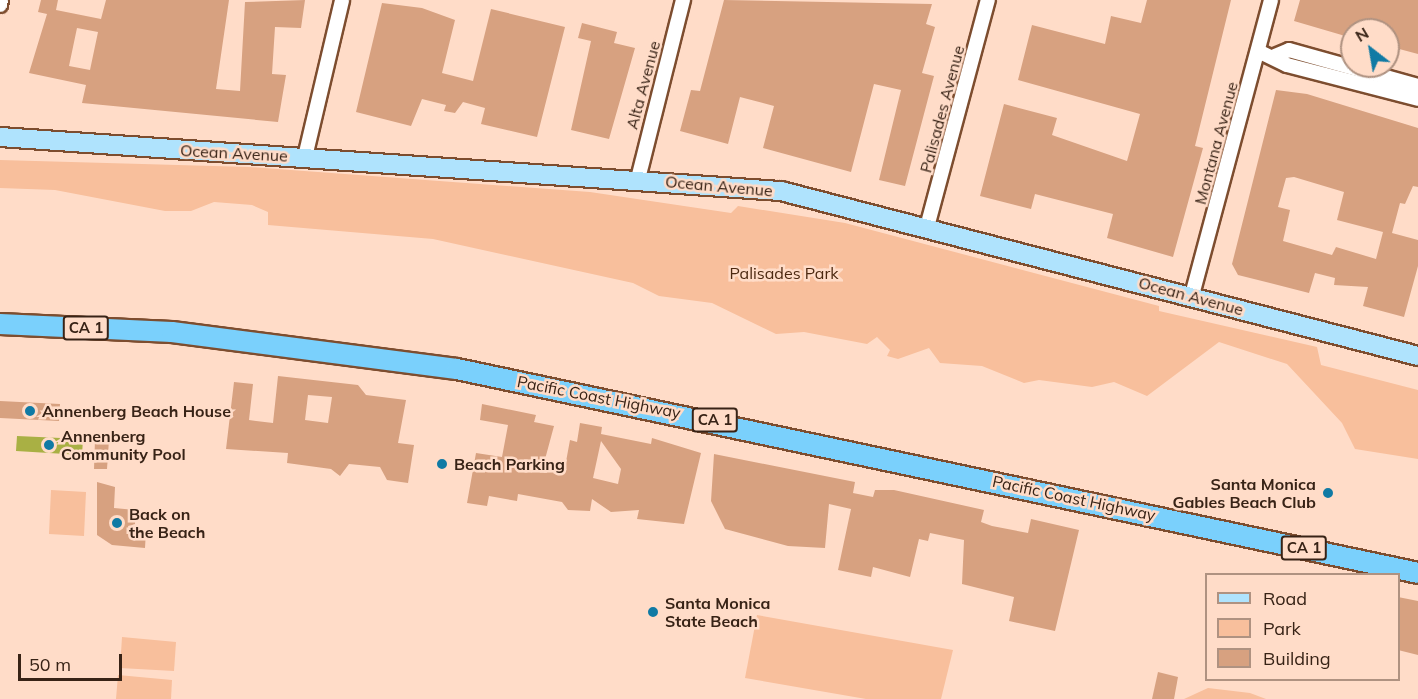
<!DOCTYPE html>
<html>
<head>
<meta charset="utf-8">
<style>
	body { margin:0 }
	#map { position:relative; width:1418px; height:699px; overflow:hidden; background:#ffdcc8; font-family:Mulish,sans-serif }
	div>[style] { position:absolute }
	.green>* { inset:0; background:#f8bf9c }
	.water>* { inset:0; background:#a9b044 }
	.building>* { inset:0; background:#d7a180 }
	.roads { filter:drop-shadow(2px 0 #7d4d2f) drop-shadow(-2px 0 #7d4d2f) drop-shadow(0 2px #7d4d2f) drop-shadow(0 -2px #7d4d2f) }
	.minor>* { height:14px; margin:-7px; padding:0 7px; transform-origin:7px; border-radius:7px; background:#fff }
	.major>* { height:18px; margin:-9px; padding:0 9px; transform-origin:9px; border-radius:9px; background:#afe3fd }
	.highway>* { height:20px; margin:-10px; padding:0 10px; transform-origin:10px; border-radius:10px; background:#7ad0fc }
	.dots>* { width:16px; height:16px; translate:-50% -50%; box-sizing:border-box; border:3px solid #ffdcc8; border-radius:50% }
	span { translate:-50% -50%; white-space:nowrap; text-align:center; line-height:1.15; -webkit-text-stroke:5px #ffdcc8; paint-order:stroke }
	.shield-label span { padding:2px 4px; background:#ffdcc8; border:2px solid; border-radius:4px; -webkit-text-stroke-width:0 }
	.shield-label { font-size:15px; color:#382316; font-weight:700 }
	.street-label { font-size:16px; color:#382316 }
	.park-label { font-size:16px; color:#4c2810 }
	.poi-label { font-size:16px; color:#382316; font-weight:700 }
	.left { translate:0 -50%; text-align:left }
	.right { translate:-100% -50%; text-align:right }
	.legend { position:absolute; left:1205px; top:573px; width:195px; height:108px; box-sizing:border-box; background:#ffdcc8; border:2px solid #af9281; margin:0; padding:8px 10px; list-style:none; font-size:18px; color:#382316 }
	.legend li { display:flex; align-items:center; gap:12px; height:30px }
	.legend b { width:30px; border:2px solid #af9281 }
	.north { position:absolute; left:1340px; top:18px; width:60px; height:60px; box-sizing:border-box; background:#ffdcc8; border:2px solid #af9281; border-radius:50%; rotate:329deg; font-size:16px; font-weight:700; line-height:24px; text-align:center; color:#382316 }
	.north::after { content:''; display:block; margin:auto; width:21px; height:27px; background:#107aa4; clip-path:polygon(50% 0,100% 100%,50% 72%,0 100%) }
	.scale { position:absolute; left:18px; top:654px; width:104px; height:27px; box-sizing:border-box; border:3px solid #382316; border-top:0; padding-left:8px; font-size:18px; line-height:21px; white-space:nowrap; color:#382316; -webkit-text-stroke:4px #ffdcc8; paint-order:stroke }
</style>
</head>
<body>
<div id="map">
	<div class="green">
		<div style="clip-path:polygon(0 160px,249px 167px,590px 192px,731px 213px,738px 206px,845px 223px,1159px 306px,1159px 311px,1317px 347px,1321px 365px,1418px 390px,1418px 459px,1355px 449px,1342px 423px,1287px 364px,1219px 342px,1147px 396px,1114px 382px,1092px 387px,1039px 380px,1024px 383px,982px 366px,940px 363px,929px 348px,898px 359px,887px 356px,890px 350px,877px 337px,867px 344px,804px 332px,776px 334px,712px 303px,659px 296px,633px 283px,433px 239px,268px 225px,268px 212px,252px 205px,214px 202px,191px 211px,165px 211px,55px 190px,0 188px)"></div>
		<div style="clip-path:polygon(51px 490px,86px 492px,84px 536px,49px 534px)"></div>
		<div style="clip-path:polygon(757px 615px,953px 650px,941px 699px,866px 699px,745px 678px)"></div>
		<div style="clip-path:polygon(122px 637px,176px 642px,174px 671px,120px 668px)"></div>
		<div style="clip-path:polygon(118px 675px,172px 680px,171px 699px,116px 699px)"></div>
		<div style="clip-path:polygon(1208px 688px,1250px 693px,1266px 699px,1184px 699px)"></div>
	</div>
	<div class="water">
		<div style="clip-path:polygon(17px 436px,83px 439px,82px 455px,16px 451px)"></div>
	</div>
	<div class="building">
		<div style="clip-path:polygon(evenodd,41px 0,58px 0,56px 10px,101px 19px,106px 0,229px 0,216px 89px,240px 91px,245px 2px,305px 0,301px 28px,275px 27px,272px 74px,286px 75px,278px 122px,82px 103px,86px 85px,29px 73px,47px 14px,38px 12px,41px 0,77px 28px,98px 32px,90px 70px,69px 66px,77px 28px)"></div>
		<div style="clip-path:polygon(724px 0,932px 4px,926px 24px,935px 27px,922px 73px,934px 76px,905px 186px,879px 180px,901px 90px,874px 84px,851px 172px,763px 148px,774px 106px,740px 97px,728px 144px,680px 131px,691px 90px,700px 91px)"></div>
		<div style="clip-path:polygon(1147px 0,1231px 0,1195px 146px,1203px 148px,1173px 257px,1107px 238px,1113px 214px,1035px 194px,1031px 209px,980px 196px,1004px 104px,1057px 118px,1052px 135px,1127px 161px,1140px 114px,1018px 80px,1032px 25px,1105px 44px,1111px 16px,1141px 23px)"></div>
		<div style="clip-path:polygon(1300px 0,1418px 0,1418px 54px,1388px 46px,1388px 30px,1352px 30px,1352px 38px,1294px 21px)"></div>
		<div style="clip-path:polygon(382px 3px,422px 8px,455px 20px,442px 73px,473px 81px,491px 9px,565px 27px,537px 137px,481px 124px,485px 108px,463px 102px,455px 113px,444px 111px,446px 105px,422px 99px,411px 126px,356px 112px)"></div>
		<div style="clip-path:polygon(582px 23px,617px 32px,614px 43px,635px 48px,609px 139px,571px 130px,591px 41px,578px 38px)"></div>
		<div style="clip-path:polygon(evenodd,1276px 90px,1307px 94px,1418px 128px,1418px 187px,1413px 186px,1405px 204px,1400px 203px,1392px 233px,1418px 240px,1418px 266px,1404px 317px,1363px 306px,1368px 287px,1334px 285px,1335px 278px,1315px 273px,1309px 293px,1238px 275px,1232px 264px,1276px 90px,1294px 177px,1344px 192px,1337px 220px,1383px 232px,1376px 259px,1336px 247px,1332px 255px,1283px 241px,1290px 210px,1278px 207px,1286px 178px,1294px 177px)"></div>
		<div style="clip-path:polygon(evenodd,278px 376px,358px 385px,366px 395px,406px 400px,398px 443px,414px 445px,408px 483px,387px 480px,380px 467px,349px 464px,340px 476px,331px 469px,287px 463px,288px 453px,226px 449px,234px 382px,253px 384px,249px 420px,273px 423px,278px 376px,308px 395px,332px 397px,328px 423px,305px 420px,308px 395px)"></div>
		<div style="clip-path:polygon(0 401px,60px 404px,59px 421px,0 418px)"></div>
		<div style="clip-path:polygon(evenodd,482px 404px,536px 415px,534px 422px,554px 426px,544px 463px,565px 467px,570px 440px,577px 442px,580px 423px,602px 427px,601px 434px,651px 444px,652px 438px,701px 453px,684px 524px,637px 519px,639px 510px,611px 512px,592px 499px,590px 511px,568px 510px,562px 502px,518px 494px,517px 501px,489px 496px,487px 506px,467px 503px,476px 453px,502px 457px,508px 425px,480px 420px,482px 404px,601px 441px,621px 469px,618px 484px,593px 478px,601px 441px)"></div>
		<div style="clip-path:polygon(95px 440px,109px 440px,107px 469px,94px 469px)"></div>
		<div style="clip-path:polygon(714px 454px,855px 482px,853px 493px,873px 497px,875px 490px,894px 490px,984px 510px,981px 522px,992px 526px,1028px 533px,1031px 519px,1079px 530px,1055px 631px,1009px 621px,1014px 597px,962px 584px,964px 540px,930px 533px,928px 541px,919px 539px,910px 577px,873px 567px,871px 577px,838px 570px,851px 509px,829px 504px,825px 548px,788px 546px,725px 529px,711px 501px)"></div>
		<div style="clip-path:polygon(97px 482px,115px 487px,114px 508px,135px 510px,135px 530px,146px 531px,145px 548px,112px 545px,97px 535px)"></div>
		<div style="clip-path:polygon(1398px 597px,1418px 601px,1418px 655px,1398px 650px)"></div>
		<div style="clip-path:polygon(1158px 672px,1178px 677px,1174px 699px,1152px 699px)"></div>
	</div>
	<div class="roads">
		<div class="minor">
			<div style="left:0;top:5px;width:5px;rotate:-79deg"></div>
			<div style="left:1258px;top:51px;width:32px;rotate:26deg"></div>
			<div style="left:1287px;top:65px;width:135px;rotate:14.5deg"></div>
			<div style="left:1275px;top:56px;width:15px;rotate:-23deg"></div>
			<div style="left:1289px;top:50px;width:134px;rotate:15.6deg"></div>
			<div style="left:305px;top:157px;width:161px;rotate:-76.7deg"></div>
			<div style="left:638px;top:179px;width:185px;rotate:-75.9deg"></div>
			<div style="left:927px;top:227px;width:235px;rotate:-75deg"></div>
			<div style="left:1192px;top:295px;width:305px;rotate:-75deg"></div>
		</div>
		<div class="major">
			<div style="left:0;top:137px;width:783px;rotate:3.96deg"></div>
			<div style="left:781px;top:191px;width:658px;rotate:14.52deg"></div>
		</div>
		<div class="highway">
			<div style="left:0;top:324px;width:172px;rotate:2.7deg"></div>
			<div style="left:172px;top:332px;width:287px;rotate:7.4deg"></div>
			<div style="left:457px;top:369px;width:982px;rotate:11.98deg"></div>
		</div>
	</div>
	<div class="dots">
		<div style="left:30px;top:411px;background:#107aa4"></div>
		<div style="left:49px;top:445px;background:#107aa4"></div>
		<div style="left:442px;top:464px;background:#107aa4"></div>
		<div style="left:1328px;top:493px;background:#107aa4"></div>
		<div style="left:117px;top:523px;background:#107aa4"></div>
		<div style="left:653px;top:612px;background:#107aa4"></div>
	</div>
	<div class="shield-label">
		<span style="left:86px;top:328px">CA 1</span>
		<span style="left:715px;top:420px">CA 1</span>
		<span style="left:1304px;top:548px">CA 1</span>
	</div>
	<div class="street-label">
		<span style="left:643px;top:85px;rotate:-75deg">Alta Avenue</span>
		<span style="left:942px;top:109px;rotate:-75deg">Palisades Avenue</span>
		<span style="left:1216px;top:143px;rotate:-75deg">Montana Avenue</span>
		<span style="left:234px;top:153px;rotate:3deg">Ocean Avenue</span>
		<span style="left:719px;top:186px;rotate:5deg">Ocean Avenue</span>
		<span style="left:1191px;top:296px;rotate:15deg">Ocean Avenue</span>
		<span style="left:599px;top:397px;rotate:11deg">Pacific Coast Highway</span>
		<span style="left:1074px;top:498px;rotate:12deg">Pacific Coast Highway</span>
	</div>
	<div class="park-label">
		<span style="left:784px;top:273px">Palisades Park</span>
	</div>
	<div class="poi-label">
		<span class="left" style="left:42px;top:411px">Annenberg Beach House</span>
		<span class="left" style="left:61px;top:445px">Annenberg<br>Community Pool</span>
		<span class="left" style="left:454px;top:464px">Beach Parking</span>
		<span class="right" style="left:1316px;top:493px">Santa Monica<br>Gables Beach Club</span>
		<span class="left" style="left:129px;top:523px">Back on<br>the Beach</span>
		<span class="left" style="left:665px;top:612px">Santa Monica<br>State Beach</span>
	</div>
	<ul class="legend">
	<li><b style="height:8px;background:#afe3fd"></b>Road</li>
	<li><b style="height:16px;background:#f8bf9c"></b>Park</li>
	<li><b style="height:16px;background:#d7a180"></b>Building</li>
	</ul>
	<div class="north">N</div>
	<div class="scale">50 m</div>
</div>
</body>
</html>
